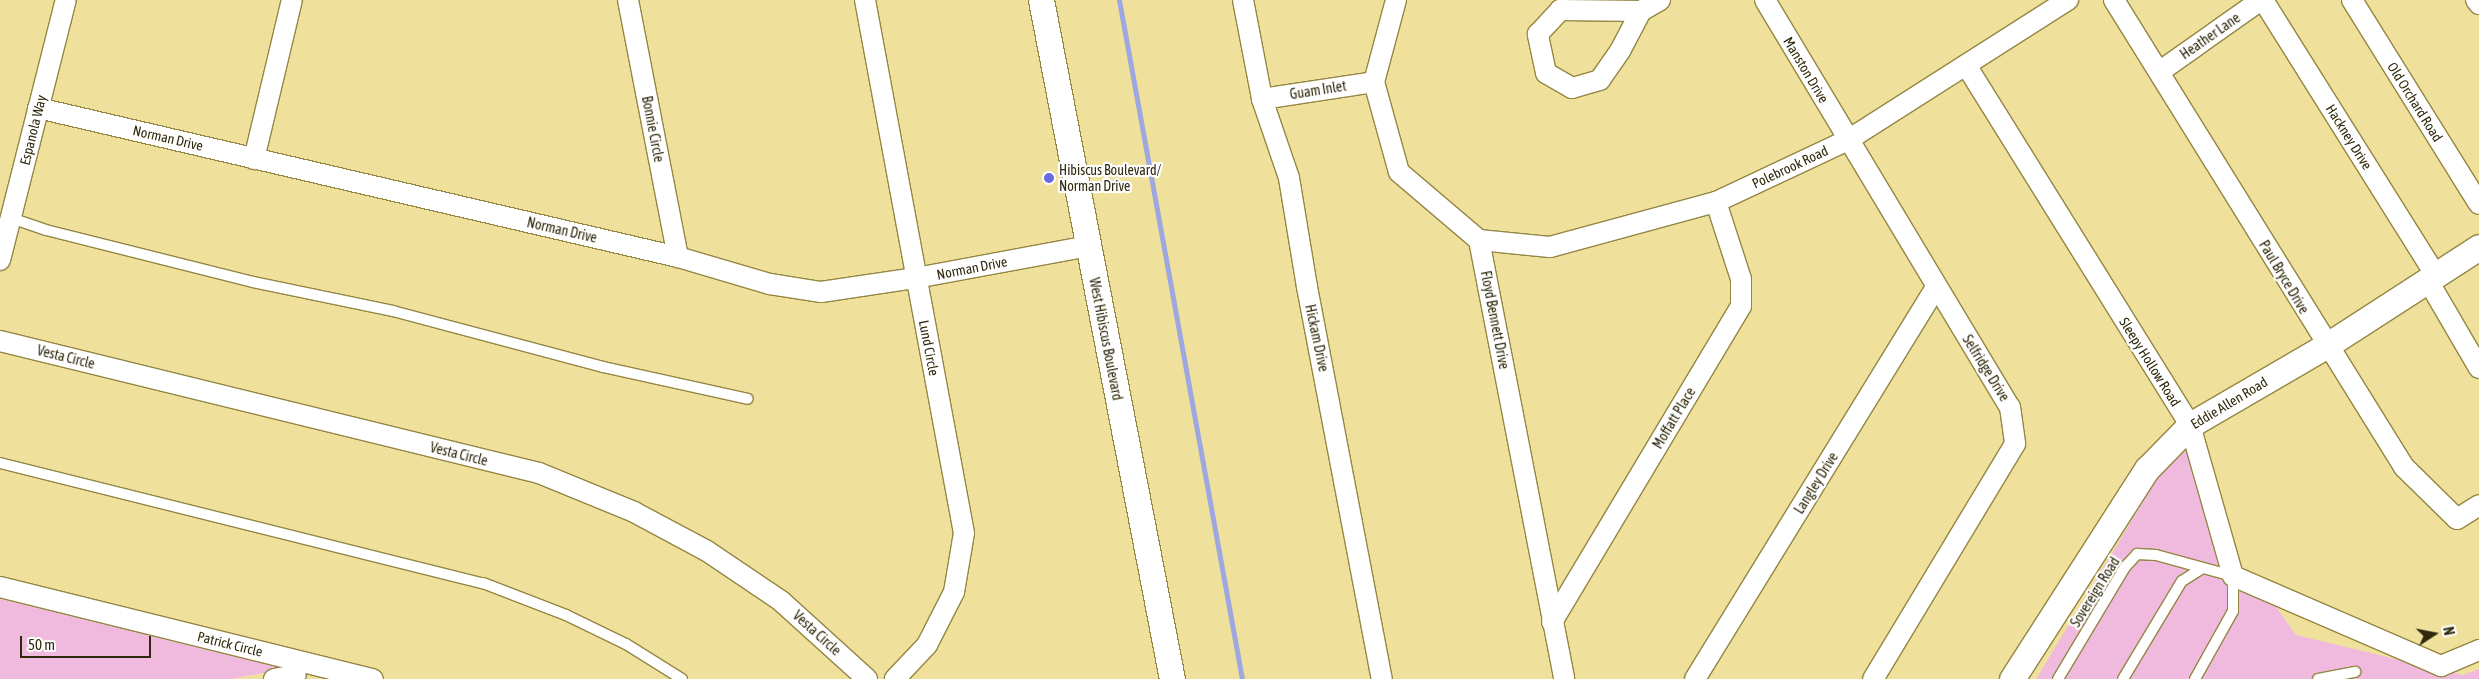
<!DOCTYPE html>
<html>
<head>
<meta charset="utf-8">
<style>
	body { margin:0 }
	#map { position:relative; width:2479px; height:679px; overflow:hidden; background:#efe19c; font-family:"Asap Condensed",sans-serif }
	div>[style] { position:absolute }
	.green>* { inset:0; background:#f0badf }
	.stream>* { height:5px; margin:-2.5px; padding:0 2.5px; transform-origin:2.5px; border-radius:2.5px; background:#9ea7e0 }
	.roads { filter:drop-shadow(1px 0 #948643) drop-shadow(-1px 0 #948643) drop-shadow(0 1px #948643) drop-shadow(0 -1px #948643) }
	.service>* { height:10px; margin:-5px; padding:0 5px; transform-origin:5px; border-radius:5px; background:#fff }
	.minor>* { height:20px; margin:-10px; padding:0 10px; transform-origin:10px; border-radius:10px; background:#fff }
	.tertiary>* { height:25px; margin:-12.5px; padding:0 12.5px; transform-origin:12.5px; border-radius:12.5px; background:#fff }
	.dots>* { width:14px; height:14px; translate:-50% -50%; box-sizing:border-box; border:2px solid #fff; border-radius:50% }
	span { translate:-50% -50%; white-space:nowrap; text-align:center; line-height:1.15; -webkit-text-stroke:4.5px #fff; paint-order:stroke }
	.street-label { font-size:14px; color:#2f290d }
	.poi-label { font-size:14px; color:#2f290d }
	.left { translate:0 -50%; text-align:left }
	.north { position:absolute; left:2409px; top:609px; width:50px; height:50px; -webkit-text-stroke:4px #fff; paint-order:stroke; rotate:79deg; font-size:14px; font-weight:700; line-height:20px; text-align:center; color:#2f290d }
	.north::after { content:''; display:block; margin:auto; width:18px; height:22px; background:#2f290d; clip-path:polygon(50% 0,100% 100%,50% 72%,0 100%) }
	.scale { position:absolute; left:20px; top:636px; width:131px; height:22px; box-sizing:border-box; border:2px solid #2f290d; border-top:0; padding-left:6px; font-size:15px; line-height:18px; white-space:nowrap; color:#2f290d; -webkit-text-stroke:4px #fff; paint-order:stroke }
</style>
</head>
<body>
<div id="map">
	<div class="green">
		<div style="clip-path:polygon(2184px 444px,2224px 578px,2274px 604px,2296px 635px,2463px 675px,2479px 669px,2479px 679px,2036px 679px,2167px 462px)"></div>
		<div style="clip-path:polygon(0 599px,289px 668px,231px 679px,0 679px)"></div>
	</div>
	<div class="stream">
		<div style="left:1119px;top:0;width:690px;rotate:79.73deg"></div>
	</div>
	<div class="roads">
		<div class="service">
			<div style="left:11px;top:218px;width:37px;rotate:19deg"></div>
			<div style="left:46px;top:230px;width:213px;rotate:14.1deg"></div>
			<div style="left:253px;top:282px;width:143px;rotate:11.7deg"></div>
			<div style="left:393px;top:311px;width:217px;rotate:14.9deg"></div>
			<div style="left:603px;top:367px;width:148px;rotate:12.4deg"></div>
			<div style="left:0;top:463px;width:498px;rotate:14deg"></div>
			<div style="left:483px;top:583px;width:89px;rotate:21.1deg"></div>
			<div style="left:566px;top:615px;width:67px;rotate:25.8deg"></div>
			<div style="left:626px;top:644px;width:66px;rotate:32deg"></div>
			<div style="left:2058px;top:679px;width:131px;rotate:-59.1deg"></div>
			<div style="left:2125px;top:567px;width:18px;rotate:-47deg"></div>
			<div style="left:2137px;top:554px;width:19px;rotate:3deg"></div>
			<div style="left:2156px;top:555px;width:80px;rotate:15.3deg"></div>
			<div style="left:2233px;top:576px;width:35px;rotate:90deg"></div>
			<div style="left:2233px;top:611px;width:78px;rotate:119.2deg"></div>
			<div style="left:2123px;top:679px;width:114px;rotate:-59deg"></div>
			<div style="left:2182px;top:581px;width:22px;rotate:-32deg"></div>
			<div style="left:2318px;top:679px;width:38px;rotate:-11deg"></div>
		</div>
		<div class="minor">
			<div style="left:628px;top:0;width:262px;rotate:79deg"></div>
			<div style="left:865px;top:0;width:542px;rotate:79.48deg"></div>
			<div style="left:964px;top:533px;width:60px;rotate:99.6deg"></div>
			<div style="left:954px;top:592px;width:59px;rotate:117deg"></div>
			<div style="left:927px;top:645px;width:47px;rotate:133.3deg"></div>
			<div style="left:1243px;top:0;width:101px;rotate:79.1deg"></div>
			<div style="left:1262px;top:99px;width:83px;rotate:71.1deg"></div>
			<div style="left:1289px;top:178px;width:110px;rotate:80.6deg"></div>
			<div style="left:1307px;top:287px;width:399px;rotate:79.2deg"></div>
			<div style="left:1396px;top:0;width:85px;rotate:105deg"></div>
			<div style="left:1374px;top:82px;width:93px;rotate:74.5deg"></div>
			<div style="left:1399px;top:172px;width:105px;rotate:40.4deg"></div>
			<div style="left:1479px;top:240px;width:447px;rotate:79deg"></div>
			<div style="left:1765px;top:0;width:475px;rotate:59deg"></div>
			<div style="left:2010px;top:407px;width:37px;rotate:82deg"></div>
			<div style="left:2015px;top:444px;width:275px;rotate:121.1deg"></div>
			<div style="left:2114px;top:0;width:550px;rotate:58.16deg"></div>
			<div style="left:2404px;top:467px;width:74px;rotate:44.5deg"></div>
			<div style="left:2457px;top:519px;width:26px;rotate:-32deg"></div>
			<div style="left:2263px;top:0;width:324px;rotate:57.9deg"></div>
			<div style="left:2352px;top:0;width:240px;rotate:58.1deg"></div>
			<div style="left:2476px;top:0;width:5px;rotate:53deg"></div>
			<div style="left:1641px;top:11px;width:45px;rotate:117.7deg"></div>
			<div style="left:1620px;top:51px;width:35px;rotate:125deg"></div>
			<div style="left:1600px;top:80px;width:29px;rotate:164deg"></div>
			<div style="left:1572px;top:88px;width:30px;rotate:-150deg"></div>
			<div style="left:1546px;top:73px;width:40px;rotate:-102deg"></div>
			<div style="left:1538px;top:34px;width:33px;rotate:-47deg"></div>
			<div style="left:1560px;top:10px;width:81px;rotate:0.7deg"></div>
			<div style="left:1641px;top:11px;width:22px;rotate:-30deg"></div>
			<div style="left:1966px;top:65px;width:424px;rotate:58.1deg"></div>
			<div style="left:2190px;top:425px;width:157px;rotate:74.1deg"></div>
			<div style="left:2233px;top:576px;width:227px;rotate:23.4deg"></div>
			<div style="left:2441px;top:666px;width:41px;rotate:-22.8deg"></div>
			<div style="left:2159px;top:72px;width:125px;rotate:-35.2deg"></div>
			<div style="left:1262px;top:99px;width:113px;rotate:-8.6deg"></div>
			<div style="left:38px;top:108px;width:657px;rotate:13.11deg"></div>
			<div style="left:678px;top:257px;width:96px;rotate:16.4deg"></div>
			<div style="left:770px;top:284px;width:52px;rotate:8.9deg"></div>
			<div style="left:821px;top:292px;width:96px;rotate:-8.4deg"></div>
			<div style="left:916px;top:278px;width:175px;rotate:-10.5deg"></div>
			<div style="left:254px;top:159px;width:163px;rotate:-76.6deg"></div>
			<div style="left:1479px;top:240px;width:71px;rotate:5.6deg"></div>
			<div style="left:1550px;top:247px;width:172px;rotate:-15.2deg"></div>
			<div style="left:1716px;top:202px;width:146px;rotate:-25.2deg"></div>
			<div style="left:1848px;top:140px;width:261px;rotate:-32.5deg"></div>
			<div style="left:0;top:260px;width:268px;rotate:-75.8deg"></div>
			<div style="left:2427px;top:279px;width:103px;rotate:59.7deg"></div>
			<div style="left:0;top:341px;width:555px;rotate:13.76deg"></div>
			<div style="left:539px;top:473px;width:103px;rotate:22.3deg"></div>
			<div style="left:634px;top:512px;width:83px;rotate:28.1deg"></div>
			<div style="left:707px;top:551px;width:89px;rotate:34deg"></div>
			<div style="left:781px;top:601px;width:116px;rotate:42.2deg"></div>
			<div style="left:0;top:587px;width:384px;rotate:13.9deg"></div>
			<div style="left:1552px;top:622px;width:368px;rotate:-59.1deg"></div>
			<div style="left:1741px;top:306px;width:27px;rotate:-90deg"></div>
			<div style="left:1741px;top:279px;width:81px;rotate:-108deg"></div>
			<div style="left:274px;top:679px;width:22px;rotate:-10deg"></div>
			<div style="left:1695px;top:679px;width:459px;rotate:-58.4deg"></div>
		</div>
		<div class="tertiary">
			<div style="left:1041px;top:0;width:692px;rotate:79.08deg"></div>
			<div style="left:2012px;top:679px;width:250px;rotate:-57.3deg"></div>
			<div style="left:2147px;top:469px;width:62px;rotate:-45.7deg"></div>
			<div style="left:2190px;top:425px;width:157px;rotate:-30.2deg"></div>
			<div style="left:2326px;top:346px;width:182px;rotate:-32.9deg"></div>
		</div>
	</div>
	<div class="dots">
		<div style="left:1049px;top:178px;background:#666ae3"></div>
	</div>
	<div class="street-label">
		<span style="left:2210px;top:36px;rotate:-35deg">Heather Lane</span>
		<span style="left:1806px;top:70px;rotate:59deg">Manston Drive</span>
		<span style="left:1318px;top:90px;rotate:-9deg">Guam Inlet</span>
		<span style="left:2415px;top:102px;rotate:58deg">Old Orchard Road</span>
		<span style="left:653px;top:129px;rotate:79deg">Bonnie Circle</span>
		<span style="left:33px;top:130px;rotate:-76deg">Espanola Way</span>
		<span style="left:2349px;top:137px;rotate:58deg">Hackney Drive</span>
		<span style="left:168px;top:138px;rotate:13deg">Norman Drive</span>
		<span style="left:1790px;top:167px;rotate:-25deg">Polebrook Road</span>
		<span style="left:562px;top:230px;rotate:13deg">Norman Drive</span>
		<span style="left:972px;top:268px;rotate:-11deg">Norman Drive</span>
		<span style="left:2284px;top:277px;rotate:59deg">Paul Bryce Drive</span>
		<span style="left:1495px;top:320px;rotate:79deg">Floyd Bennett Drive</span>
		<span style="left:1317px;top:338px;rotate:78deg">Hickam Drive</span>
		<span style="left:1106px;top:339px;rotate:79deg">West Hibiscus Boulevard</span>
		<span style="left:929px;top:348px;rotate:79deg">Lund Circle</span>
		<span style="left:66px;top:357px;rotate:14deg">Vesta Circle</span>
		<span style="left:2150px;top:362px;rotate:58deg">Sleepy Hollow Road</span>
		<span style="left:1986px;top:368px;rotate:58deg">Selfridge Drive</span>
		<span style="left:2229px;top:403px;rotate:-31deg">Eddie Allen Road</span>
		<span style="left:1674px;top:418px;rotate:-59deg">Moffatt Place</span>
		<span style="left:459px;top:454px;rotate:14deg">Vesta Circle</span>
		<span style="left:1816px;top:483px;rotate:-58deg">Langley Drive</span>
		<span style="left:2095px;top:592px;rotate:-58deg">Sovereign Road</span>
		<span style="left:817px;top:633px;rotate:42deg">Vesta Circle</span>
		<span style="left:230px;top:644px;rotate:14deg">Patrick Circle</span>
	</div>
	<div class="poi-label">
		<span class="left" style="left:1059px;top:178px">Hibiscus Boulevard/<br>Norman Drive</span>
	</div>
	<div class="north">N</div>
	<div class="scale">50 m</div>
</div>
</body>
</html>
